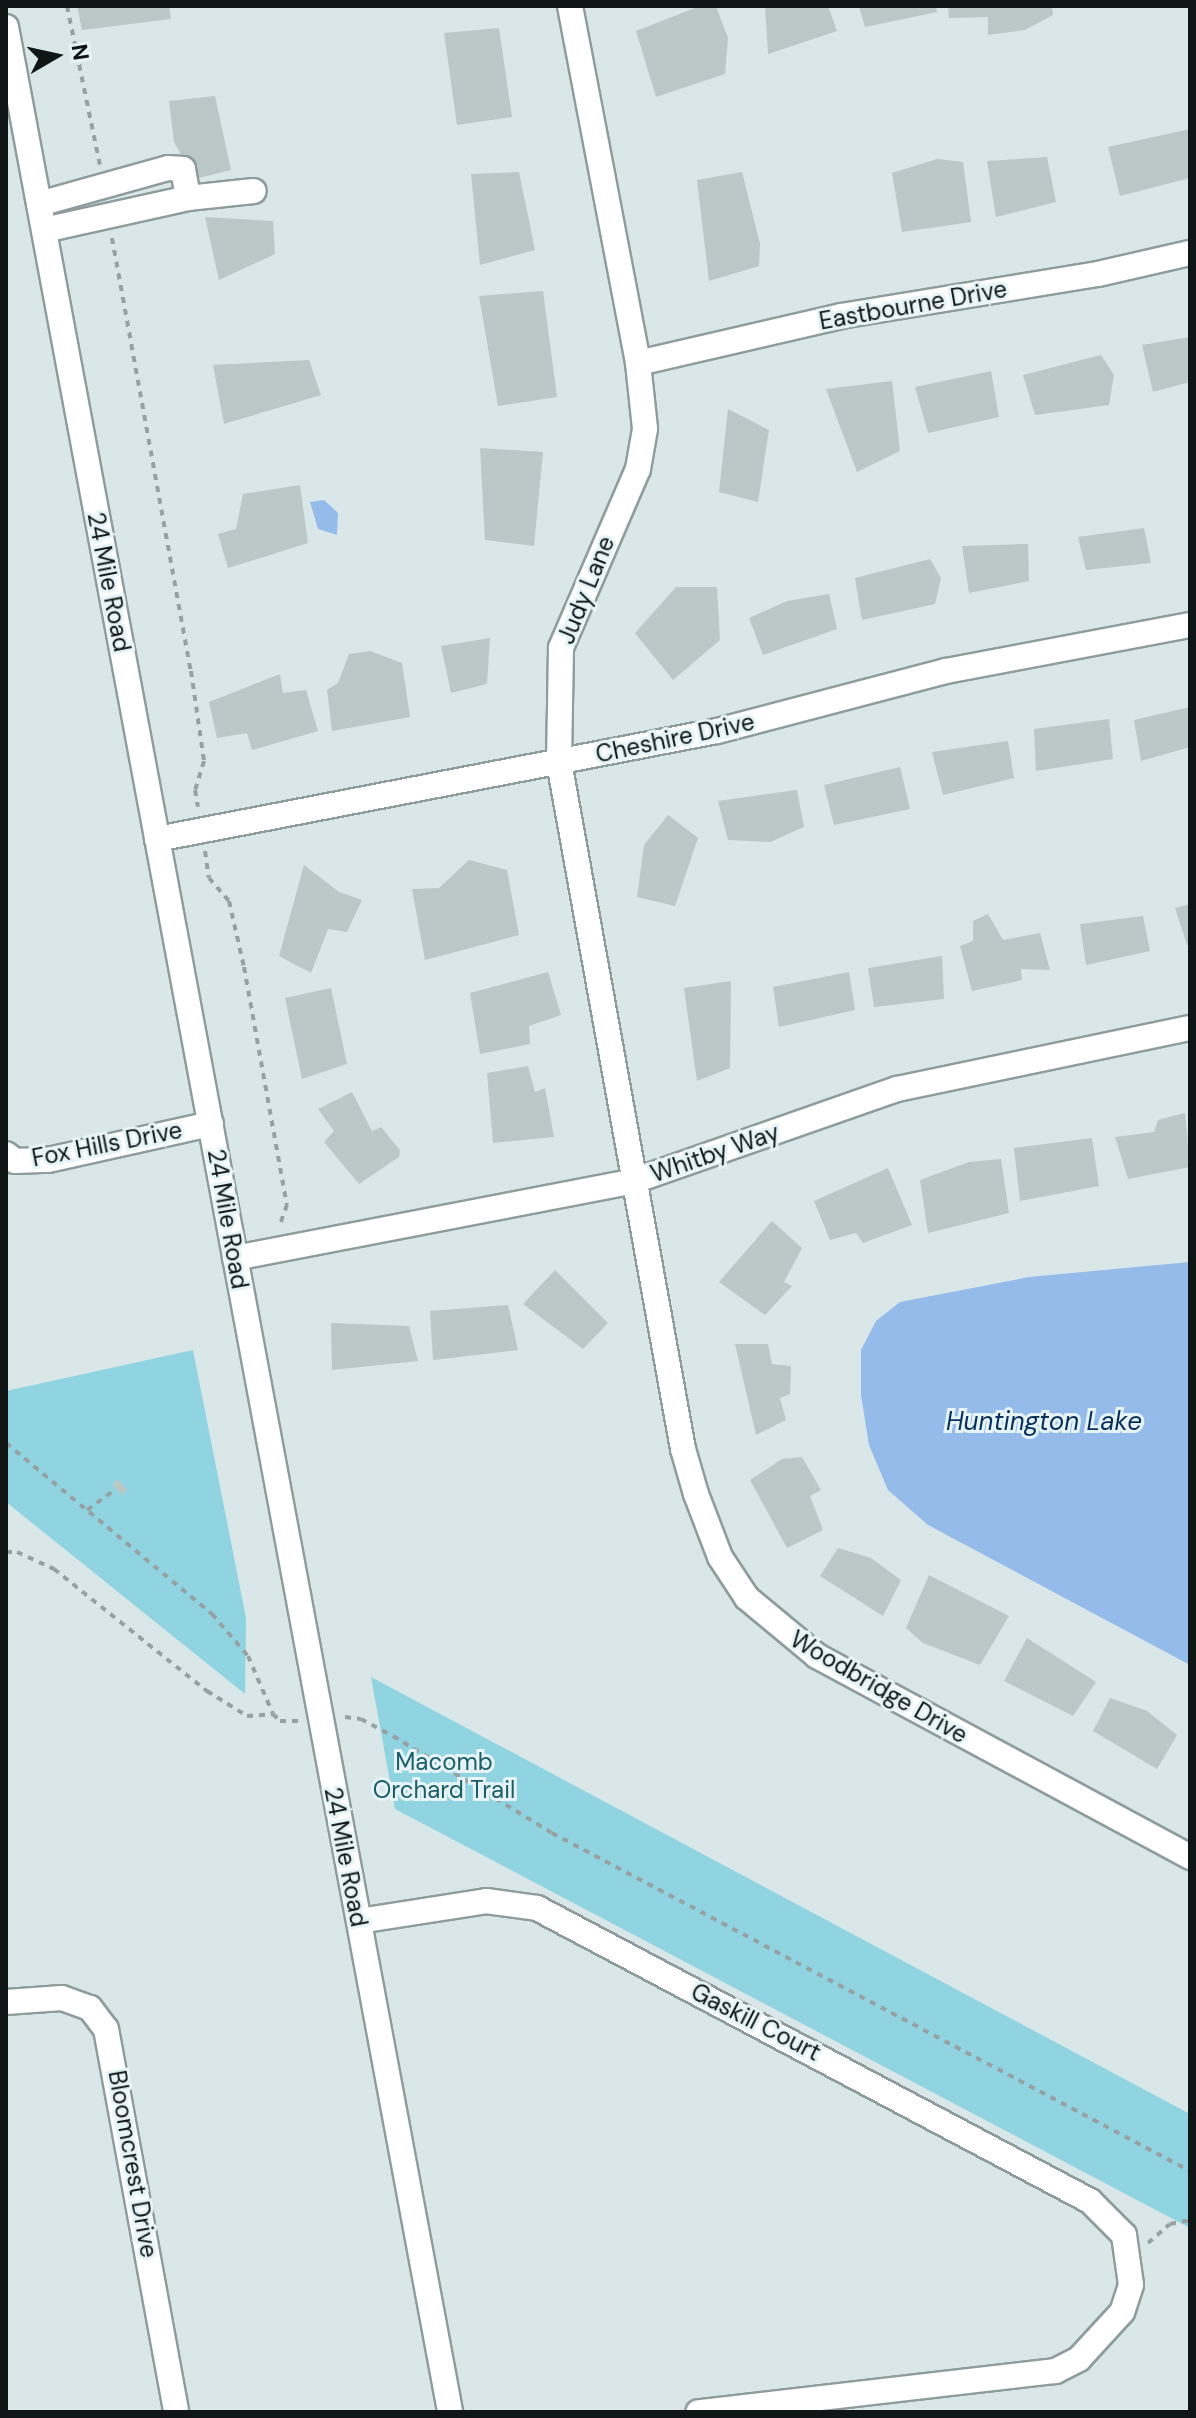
<!DOCTYPE html>
<html>
<head>
<meta charset="utf-8">
<style>
	body { margin:0 }
	#map { position:relative; width:1196px; height:2418px; overflow:hidden; background:#d9e7e9; font-family:"DM Sans",sans-serif }
	div>[style] { position:absolute }
	.green>* { inset:0; background:#91d4e1 }
	.water>* { inset:0; background:#95bbeb }
	.building>* { inset:0; background:#bac8c7 }
	.path>* { height:4px; margin-top:-2px; transform-origin:0; background:repeating-linear-gradient(90deg,#96a1a3 0 6px,transparent 0 12px) }
	.roads { filter:drop-shadow(2px 0 #8f9c9e) drop-shadow(-2px 0 #8f9c9e) drop-shadow(0 2px #8f9c9e) drop-shadow(0 -2px #8f9c9e) }
	.minor>* { height:24px; margin:-12px; padding:0 12px; transform-origin:12px; border-radius:12px; background:#fff }
	span { translate:-50% -50%; white-space:nowrap; text-align:center; line-height:1.15; -webkit-text-stroke:6px #e6f4f7; paint-order:stroke }
	.street-label { font-size:24px; color:#101516 }
	.park-label { font-size:24px; color:#1c5e68 }
	.water-label { font-size:26px; color:#08305b; font-style:italic }
	.frame { position:absolute; inset:0; border:8px solid #101516; pointer-events:none }
	.north { position:absolute; left:16px; top:16px; width:80px; height:80px; -webkit-text-stroke:6px #e6f4f7; paint-order:stroke; rotate:81deg; font-size:22px; font-weight:700; line-height:32px; text-align:center; color:#101516 }
	.north::after { content:''; display:block; margin:auto; width:28px; height:36px; background:#101516; clip-path:polygon(50% 0,100% 100%,50% 72%,0 100%) }
</style>
</head>
<body>
<div id="map">
	<div class="green">
		<div style="clip-path:polygon(193px 1350px,246px 1618px,245px 1694px,6px 1502px,6px 1391px)"></div>
		<div style="clip-path:polygon(371px 1677px,1190px 2114px,1190px 2228px,395px 1809px)"></div>
	</div>
	<div class="water">
		<div style="clip-path:polygon(324px 500px,338px 513px,337px 535px,318px 529px,310px 502px)"></div>
		<div style="clip-path:polygon(1190px 1262px,1190px 1665px,928px 1525px,888px 1490px,869px 1445px,861px 1395px,861px 1350px,876px 1321px,900px 1302px,1029px 1277px)"></div>
	</div>
	<div class="building">
		<div style="clip-path:polygon(77px 6px,169px 6px,171px 19px,82px 30px)"></div>
		<div style="clip-path:polygon(700px 6px,716px 6px,728px 38px,725px 74px,656px 97px,636px 31px)"></div>
		<div style="clip-path:polygon(765px 6px,828px 6px,837px 31px,768px 54px)"></div>
		<div style="clip-path:polygon(859px 6px,936px 6px,937px 12px,865px 27px)"></div>
		<div style="clip-path:polygon(948px 6px,1052px 6px,1053px 15px,1025px 30px,988px 35px,988px 17px,949px 18px)"></div>
		<div style="clip-path:polygon(499px 28px,512px 117px,457px 125px,444px 33px)"></div>
		<div style="clip-path:polygon(215px 96px,231px 170px,195px 179px,174px 142px,169px 101px)"></div>
		<div style="clip-path:polygon(1190px 129px,1190px 178px,1120px 196px,1108px 147px)"></div>
		<div style="clip-path:polygon(1047px 157px,1056px 202px,996px 217px,987px 161px)"></div>
		<div style="clip-path:polygon(937px 159px,963px 162px,971px 222px,902px 232px,892px 173px)"></div>
		<div style="clip-path:polygon(519px 172px,535px 250px,480px 265px,471px 174px)"></div>
		<div style="clip-path:polygon(742px 172px,760px 244px,759px 266px,709px 281px,697px 180px)"></div>
		<div style="clip-path:polygon(205px 217px,273px 221px,275px 254px,219px 280px)"></div>
		<div style="clip-path:polygon(543px 291px,557px 397px,498px 406px,479px 296px)"></div>
		<div style="clip-path:polygon(1190px 337px,1190px 382px,1153px 392px,1142px 345px)"></div>
		<div style="clip-path:polygon(1101px 355px,1114px 375px,1109px 405px,1035px 415px,1023px 375px)"></div>
		<div style="clip-path:polygon(309px 360px,321px 395px,224px 424px,213px 365px)"></div>
		<div style="clip-path:polygon(991px 371px,999px 417px,928px 433px,915px 387px)"></div>
		<div style="clip-path:polygon(892px 381px,900px 451px,857px 472px,826px 389px)"></div>
		<div style="clip-path:polygon(728px 409px,769px 430px,758px 502px,719px 492px)"></div>
		<div style="clip-path:polygon(480px 448px,543px 452px,534px 546px,485px 540px)"></div>
		<div style="clip-path:polygon(300px 485px,308px 543px,228px 568px,218px 534px,236px 529px,243px 494px)"></div>
		<div style="clip-path:polygon(1144px 528px,1151px 563px,1086px 570px,1078px 537px)"></div>
		<div style="clip-path:polygon(1028px 544px,1029px 581px,969px 593px,962px 546px)"></div>
		<div style="clip-path:polygon(930px 559px,941px 578px,935px 604px,862px 620px,855px 578px)"></div>
		<div style="clip-path:polygon(676px 587px,717px 587px,720px 640px,673px 680px,635px 633px)"></div>
		<div style="clip-path:polygon(829px 594px,837px 629px,763px 655px,749px 618px,787px 601px)"></div>
		<div style="clip-path:polygon(490px 638px,487px 684px,451px 693px,441px 646px)"></div>
		<div style="clip-path:polygon(370px 651px,402px 663px,410px 717px,332px 731px,327px 690px,338px 683px,349px 654px)"></div>
		<div style="clip-path:polygon(280px 674px,283px 693px,306px 690px,318px 731px,252px 750px,247px 733px,217px 738px,209px 702px)"></div>
		<div style="clip-path:polygon(1190px 707px,1190px 747px,1141px 761px,1134px 720px)"></div>
		<div style="clip-path:polygon(1109px 719px,1113px 759px,1036px 771px,1034px 729px)"></div>
		<div style="clip-path:polygon(1008px 741px,1014px 778px,943px 795px,932px 752px)"></div>
		<div style="clip-path:polygon(900px 767px,910px 809px,834px 825px,824px 785px)"></div>
		<div style="clip-path:polygon(797px 790px,804px 827px,770px 842px,728px 840px,718px 801px)"></div>
		<div style="clip-path:polygon(668px 815px,698px 838px,675px 906px,637px 897px,644px 845px)"></div>
		<div style="clip-path:polygon(469px 860px,507px 870px,519px 935px,425px 960px,412px 889px,439px 888px)"></div>
		<div style="clip-path:polygon(304px 865px,339px 892px,362px 900px,347px 932px,328px 929px,311px 973px,279px 956px)"></div>
		<div style="clip-path:polygon(1190px 904px,1190px 945px,1187px 945px,1175px 908px)"></div>
		<div style="clip-path:polygon(988px 914px,1003px 940px,1040px 933px,1050px 970px,1021px 969px,1022px 980px,972px 991px,960px 946px,973px 941px,973px 921px)"></div>
		<div style="clip-path:polygon(1143px 916px,1150px 951px,1086px 965px,1080px 924px)"></div>
		<div style="clip-path:polygon(942px 956px,944px 999px,874px 1007px,868px 968px)"></div>
		<div style="clip-path:polygon(548px 972px,561px 1015px,529px 1026px,530px 1044px,480px 1054px,470px 993px)"></div>
		<div style="clip-path:polygon(849px 972px,855px 1010px,779px 1027px,773px 987px)"></div>
		<div style="clip-path:polygon(731px 981px,730px 1068px,697px 1081px,684px 988px)"></div>
		<div style="clip-path:polygon(331px 988px,347px 1064px,302px 1079px,285px 998px)"></div>
		<div style="clip-path:polygon(528px 1066px,535px 1092px,545px 1088px,554px 1137px,493px 1143px,487px 1073px)"></div>
		<div style="clip-path:polygon(352px 1092px,372px 1131px,381px 1127px,400px 1150px,399px 1157px,359px 1184px,324px 1142px,334px 1131px,318px 1109px)"></div>
		<div style="clip-path:polygon(1185px 1113px,1190px 1167px,1128px 1179px,1115px 1137px,1154px 1132px,1158px 1120px)"></div>
		<div style="clip-path:polygon(1092px 1138px,1099px 1186px,1020px 1201px,1014px 1148px)"></div>
		<div style="clip-path:polygon(1001px 1159px,1009px 1213px,928px 1233px,920px 1180px,969px 1162px)"></div>
		<div style="clip-path:polygon(888px 1168px,912px 1225px,863px 1243px,856px 1233px,830px 1240px,814px 1201px)"></div>
		<div style="clip-path:polygon(772px 1221px,802px 1248px,784px 1282px,792px 1286px,765px 1315px,719px 1282px)"></div>
		<div style="clip-path:polygon(555px 1270px,608px 1323px,583px 1349px,523px 1304px)"></div>
		<div style="clip-path:polygon(508px 1305px,518px 1350px,433px 1360px,430px 1311px)"></div>
		<div style="clip-path:polygon(331px 1323px,409px 1326px,418px 1361px,332px 1370px)"></div>
		<div style="clip-path:polygon(735px 1344px,768px 1344px,772px 1364px,791px 1366px,790px 1394px,780px 1398px,786px 1420px,756px 1435px)"></div>
		<div style="clip-path:polygon(802px 1457px,821px 1490px,810px 1496px,823px 1530px,787px 1548px,750px 1480px,782px 1459px)"></div>
		<div style="clip-path:polygon(117px 1479px,127px 1489px,122px 1495px,112px 1485px)"></div>
		<div style="clip-path:polygon(838px 1548px,871px 1558px,901px 1580px,883px 1616px,820px 1576px)"></div>
		<div style="clip-path:polygon(929px 1575px,1009px 1616px,980px 1665px,923px 1643px,906px 1628px)"></div>
		<div style="clip-path:polygon(1027px 1638px,1096px 1682px,1073px 1716px,1004px 1681px)"></div>
		<div style="clip-path:polygon(1110px 1698px,1147px 1711px,1177px 1735px,1157px 1769px,1093px 1731px)"></div>
	</div>
	<div class="path">
		<div style="left:67px;top:6px;width:163px;rotate:78.3deg"></div>
		<div style="left:112px;top:238px;width:440px;rotate:79.7deg"></div>
		<div style="left:191px;top:671px;width:91px;rotate:81.8deg"></div>
		<div style="left:204px;top:761px;width:30px;rotate:107deg"></div>
		<div style="left:195px;top:790px;width:17px;rotate:80deg"></div>
		<div style="left:205px;top:851px;width:27px;rotate:82deg"></div>
		<div style="left:209px;top:878px;width:30px;rotate:49deg"></div>
		<div style="left:229px;top:901px;width:68px;rotate:77.2deg"></div>
		<div style="left:244px;top:967px;width:242px;rotate:79.8deg"></div>
		<div style="left:287px;top:1205px;width:23px;rotate:110deg"></div>
		<div style="left:6px;top:1443px;width:268px;rotate:39.7deg"></div>
		<div style="left:212px;top:1614px;width:55px;rotate:49.4deg"></div>
		<div style="left:248px;top:1656px;width:63px;rotate:66.7deg"></div>
		<div style="left:273px;top:1714px;width:10px;rotate:45deg"></div>
		<div style="left:280px;top:1721px;width:18px"></div>
		<div style="left:87px;top:1510px;width:36px;rotate:-36deg"></div>
		<div style="left:6px;top:1552px;width:11px"></div>
		<div style="left:17px;top:1552px;width:41px;rotate:24.7deg"></div>
		<div style="left:54px;top:1569px;width:196px;rotate:38.6deg"></div>
		<div style="left:207px;top:1691px;width:47px;rotate:32deg"></div>
		<div style="left:247px;top:1716px;width:26px;rotate:-4deg"></div>
		<div style="left:345px;top:1717px;width:16px;rotate:7deg"></div>
		<div style="left:361px;top:1719px;width:36px;rotate:28deg"></div>
		<div style="left:393px;top:1736px;width:186px;rotate:31.4deg"></div>
		<div style="left:552px;top:1833px;width:722px;rotate:27.91deg"></div>
		<div style="left:1148px;top:2243px;width:29px;rotate:-41deg"></div>
		<div style="left:1170px;top:2224px;width:20px;rotate:-11deg"></div>
	</div>
	<div class="roads">
		<div class="minor">
			<div style="left:570px;top:6px;width:363px;rotate:79.2deg"></div>
			<div style="left:638px;top:363px;width:66px;rotate:83.9deg"></div>
			<div style="left:645px;top:429px;width:41px;rotate:99.9deg"></div>
			<div style="left:638px;top:469px;width:195px;rotate:113.3deg"></div>
			<div style="left:561px;top:648px;width:114px;rotate:91deg"></div>
			<div style="left:559px;top:762px;width:698px;rotate:79.77deg"></div>
			<div style="left:683px;top:1449px;width:47px;rotate:73.9deg"></div>
			<div style="left:696px;top:1494px;width:67px;rotate:69.1deg"></div>
			<div style="left:720px;top:1557px;width:49px;rotate:56.6deg"></div>
			<div style="left:747px;top:1598px;width:91px;rotate:39.6deg"></div>
			<div style="left:817px;top:1656px;width:424px;rotate:28.3deg"></div>
			<div style="left:6px;top:27px;width:2426px;rotate:79.45deg"></div>
			<div style="left:39px;top:204px;width:134px;rotate:-15.6deg"></div>
			<div style="left:168px;top:168px;width:15px;rotate:4deg"></div>
			<div style="left:183px;top:169px;width:29px;rotate:80deg"></div>
			<div style="left:44px;top:230px;width:148px;rotate:-12.5deg"></div>
			<div style="left:188px;top:198px;width:66px;rotate:-6.1deg"></div>
			<div style="left:638px;top:363px;width:208px;rotate:-13deg"></div>
			<div style="left:841px;top:316px;width:260px;rotate:-9.3deg"></div>
			<div style="left:1098px;top:274px;width:94px;rotate:-12.9deg"></div>
			<div style="left:157px;top:839px;width:570px;rotate:-10.92deg"></div>
			<div style="left:717px;top:731px;width:237px;rotate:-14.7deg"></div>
			<div style="left:946px;top:671px;width:248px;rotate:-10.7deg"></div>
			<div style="left:6px;top:1154px;width:11px;rotate:38deg"></div>
			<div style="left:15px;top:1161px;width:33px;rotate:-2deg"></div>
			<div style="left:48px;top:1160px;width:167px;rotate:-12.5deg"></div>
			<div style="left:235px;top:1258px;width:406px;rotate:-10.9deg"></div>
			<div style="left:634px;top:1181px;width:279px;rotate:-19.3deg"></div>
			<div style="left:897px;top:1089px;width:299px;rotate:-11.8deg"></div>
			<div style="left:359px;top:1921px;width:129px;rotate:-8.9deg"></div>
			<div style="left:486px;top:1901px;width:51px;rotate:7.8deg"></div>
			<div style="left:537px;top:1908px;width:626px;rotate:27.92deg"></div>
			<div style="left:1090px;top:2201px;width:48px;rotate:45deg"></div>
			<div style="left:1124px;top:2235px;width:50px;rotate:82deg"></div>
			<div style="left:1131px;top:2285px;width:28px;rotate:108deg"></div>
			<div style="left:1122px;top:2312px;width:64px;rotate:132.5deg"></div>
			<div style="left:1079px;top:2359px;width:27px;rotate:153deg"></div>
			<div style="left:1055px;top:2371px;width:359px;rotate:173.4deg"></div>
			<div style="left:6px;top:2002px;width:56px;rotate:-4.1deg"></div>
			<div style="left:62px;top:1998px;width:30px;rotate:20deg"></div>
			<div style="left:90px;top:2008px;width:26px;rotate:53deg"></div>
			<div style="left:106px;top:2029px;width:389px;rotate:79.6deg"></div>
		</div>
	</div>
	<div class="street-label">
		<span style="left:913px;top:305px;rotate:-10deg">Eastbourne Drive</span>
		<span style="left:109px;top:582px;rotate:79deg">24 Mile Road</span>
		<span style="left:586px;top:590px;rotate:-68deg">Judy Lane</span>
		<span style="left:675px;top:738px;rotate:-12deg">Cheshire Drive</span>
		<span style="left:107px;top:1144px;rotate:-11deg">Fox Hills Drive</span>
		<span style="left:715px;top:1153px;rotate:-19deg">Whitby Way</span>
		<span style="left:228px;top:1219px;rotate:80deg">24 Mile Road</span>
		<span style="left:879px;top:1687px;rotate:30deg">Woodbridge Drive</span>
		<span style="left:346px;top:1857px;rotate:79deg">24 Mile Road</span>
		<span style="left:756px;top:2022px;rotate:27deg">Gaskill Court</span>
		<span style="left:133px;top:2164px;rotate:80deg">Bloomcrest Drive</span>
	</div>
	<div class="park-label">
		<span style="left:444px;top:1776px">Macomb<br>Orchard Trail</span>
	</div>
	<div class="water-label">
		<span style="left:1044px;top:1422px">Huntington Lake</span>
	</div>
	<div class="frame"></div>
	<div class="north">N</div>
</div>
</body>
</html>
